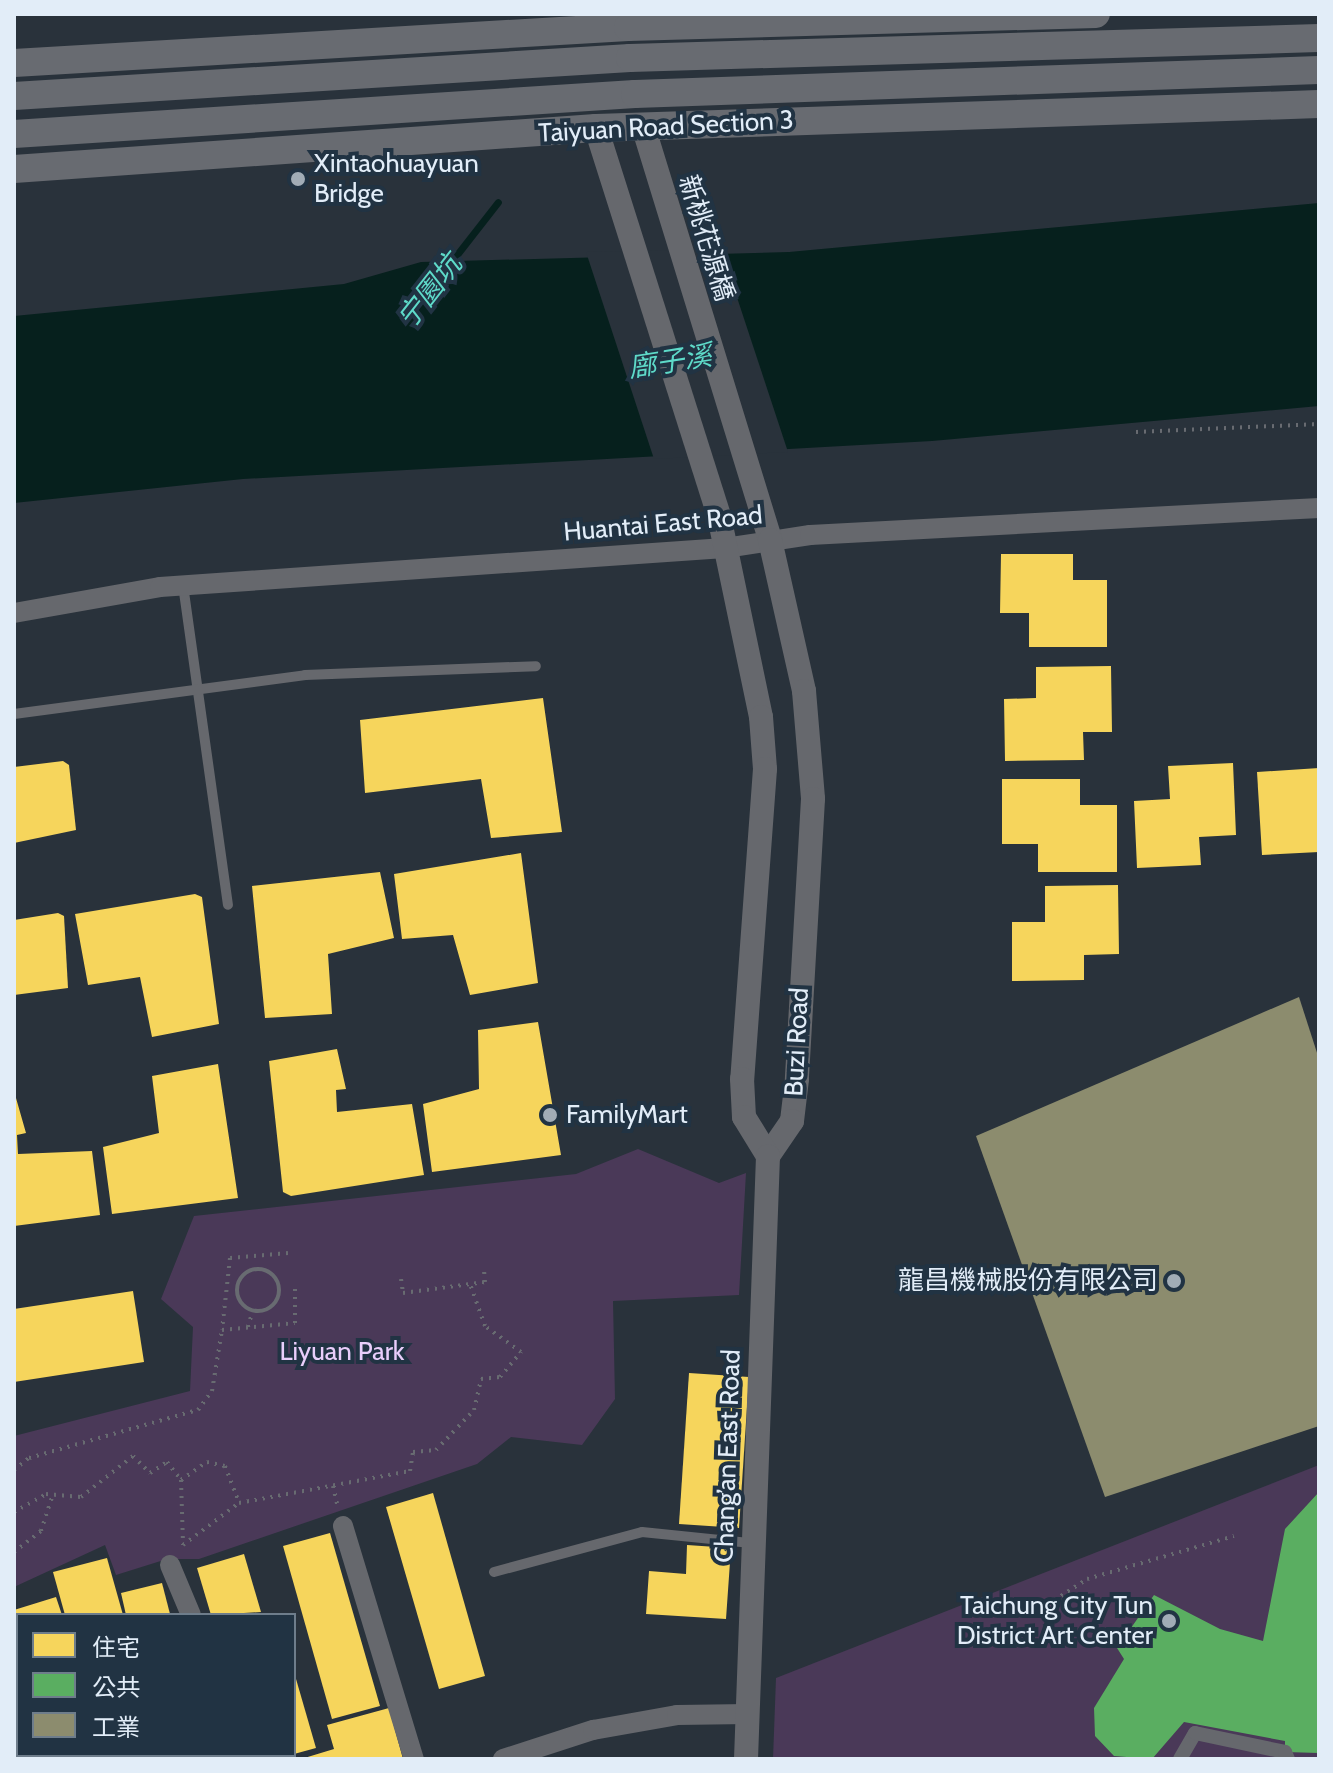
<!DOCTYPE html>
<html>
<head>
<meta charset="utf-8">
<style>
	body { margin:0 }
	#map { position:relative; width:1333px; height:1773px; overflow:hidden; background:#29323b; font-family:Cabin,"Noto Sans TC",sans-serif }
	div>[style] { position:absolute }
	.green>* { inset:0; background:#4a3958 }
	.water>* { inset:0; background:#06201d }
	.pier>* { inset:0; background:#29323b }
	.homes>* { inset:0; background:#f6d55c }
	.public>* { inset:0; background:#5aae61 }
	.industry>* { inset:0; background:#8c8c6e }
	.stream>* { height:7px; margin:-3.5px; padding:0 3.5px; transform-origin:3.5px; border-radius:3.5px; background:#06201d }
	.path>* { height:4px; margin-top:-2px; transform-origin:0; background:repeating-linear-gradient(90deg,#686b71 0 2px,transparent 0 8px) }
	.path>.ring { margin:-2px; padding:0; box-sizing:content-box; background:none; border:4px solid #686b71; border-radius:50% }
	.service>* { height:10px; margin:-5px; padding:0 5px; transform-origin:5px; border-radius:5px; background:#66686d }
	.pedestrian>* { height:14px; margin:-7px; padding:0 7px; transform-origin:7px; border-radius:7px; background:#66686d }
	.minor>* { height:20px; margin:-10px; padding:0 10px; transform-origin:10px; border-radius:10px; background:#66686d }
	.tertiary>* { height:24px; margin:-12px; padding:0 12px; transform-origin:12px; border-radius:12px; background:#66686d }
	.secondary>* { height:28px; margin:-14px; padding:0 14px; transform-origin:14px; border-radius:14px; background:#686b71 }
	.dots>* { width:22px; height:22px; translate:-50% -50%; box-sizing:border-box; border:4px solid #213343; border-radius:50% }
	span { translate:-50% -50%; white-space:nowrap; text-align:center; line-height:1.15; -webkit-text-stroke:8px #213343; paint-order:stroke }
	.street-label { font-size:26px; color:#e2edf8 }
	.poi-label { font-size:26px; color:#e2edf8 }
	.left { translate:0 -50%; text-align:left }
	.right { translate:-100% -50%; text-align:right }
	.park-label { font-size:26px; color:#e9cefb }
	.water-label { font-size:28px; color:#5edac9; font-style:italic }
	.frame { position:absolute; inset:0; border:16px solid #e2edf8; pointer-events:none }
	.legend { position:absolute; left:16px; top:1613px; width:280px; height:144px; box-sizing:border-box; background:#213343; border:2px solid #6e7d8b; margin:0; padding:10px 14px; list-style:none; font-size:24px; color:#e2edf8 }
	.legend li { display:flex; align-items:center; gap:16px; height:40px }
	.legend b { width:40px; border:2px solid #6e7d8b }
</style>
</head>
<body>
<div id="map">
	<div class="green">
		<div style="clip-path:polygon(638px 1149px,719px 1183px,746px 1173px,739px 1295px,613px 1301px,615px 1399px,582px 1445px,511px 1437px,477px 1464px,199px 1559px,167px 1559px,116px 1575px,105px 1545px,14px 1587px,14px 1436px,190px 1391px,193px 1327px,161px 1299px,194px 1216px,576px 1174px)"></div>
		<div style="clip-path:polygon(1319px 1465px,1319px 1759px,773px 1759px,776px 1678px)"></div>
	</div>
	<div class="water">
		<div style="clip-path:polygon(1319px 203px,1319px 406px,932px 441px,243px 479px,14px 503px,14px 316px,344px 284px,421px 262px,789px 252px)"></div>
	</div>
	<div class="pier">
		<div style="clip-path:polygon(721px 249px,788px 452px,654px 459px,586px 252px)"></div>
	</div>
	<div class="homes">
		<div style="clip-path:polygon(1001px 554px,1073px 554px,1073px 580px,1107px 580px,1107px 647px,1029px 647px,1029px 613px,1000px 613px)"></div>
		<div style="clip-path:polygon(1111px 666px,1112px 732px,1083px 732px,1084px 760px,1005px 761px,1004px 699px,1036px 698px,1036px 667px)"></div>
		<div style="clip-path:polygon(543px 698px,562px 832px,491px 838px,481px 779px,365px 793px,360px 720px)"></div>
		<div style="clip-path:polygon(63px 761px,69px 765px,76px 830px,14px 843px,14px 767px)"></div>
		<div style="clip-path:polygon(1233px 763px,1236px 835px,1199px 837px,1201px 865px,1137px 868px,1134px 801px,1170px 799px,1168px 766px)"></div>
		<div style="clip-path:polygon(1319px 768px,1319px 852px,1262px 855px,1257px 772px)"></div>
		<div style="clip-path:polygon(1002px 779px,1080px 779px,1080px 805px,1117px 805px,1117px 872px,1038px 872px,1038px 844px,1002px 844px)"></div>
		<div style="clip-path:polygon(521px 853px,538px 983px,470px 995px,453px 935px,402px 939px,394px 874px)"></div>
		<div style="clip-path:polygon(380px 872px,394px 938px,328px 954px,332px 1014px,265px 1018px,252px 886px)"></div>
		<div style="clip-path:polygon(1118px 885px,1119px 954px,1084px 955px,1084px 980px,1012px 981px,1012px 922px,1045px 922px,1045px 886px)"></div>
		<div style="clip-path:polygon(195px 894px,202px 897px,219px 1024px,152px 1037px,140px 977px,88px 985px,75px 914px)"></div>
		<div style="clip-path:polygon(58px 913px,64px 916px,68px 988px,14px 995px,14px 920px)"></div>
		<div style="clip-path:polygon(538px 1022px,561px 1155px,432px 1172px,423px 1104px,479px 1089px,478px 1030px)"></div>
		<div style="clip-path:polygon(337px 1049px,346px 1089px,336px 1090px,337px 1112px,412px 1104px,424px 1175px,291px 1196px,283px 1192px,269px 1061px)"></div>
		<div style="clip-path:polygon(218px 1064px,238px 1198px,112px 1214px,103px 1147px,159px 1133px,152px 1076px)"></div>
		<div style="clip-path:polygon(14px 1091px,26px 1133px,17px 1135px,18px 1154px,92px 1151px,100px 1215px,14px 1226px)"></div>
		<div style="clip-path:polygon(133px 1291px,144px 1362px,14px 1382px,14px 1309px)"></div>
		<div style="clip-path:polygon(689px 1373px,749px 1377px,739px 1528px,679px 1524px)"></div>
		<div style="clip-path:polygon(433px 1493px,485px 1676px,439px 1689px,386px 1507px)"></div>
		<div style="clip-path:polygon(330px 1533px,380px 1706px,332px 1719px,283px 1546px)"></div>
		<div style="clip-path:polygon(687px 1545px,731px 1548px,726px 1619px,646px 1614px,649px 1571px,686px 1574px)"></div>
		<div style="clip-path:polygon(244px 1554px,261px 1612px,211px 1615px,197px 1568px)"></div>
		<div style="clip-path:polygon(107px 1558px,123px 1615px,65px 1615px,53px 1572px)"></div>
		<div style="clip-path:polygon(162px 1583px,170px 1614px,126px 1615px,121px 1593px)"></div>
		<div style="clip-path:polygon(56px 1597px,62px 1615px,18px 1615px,14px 1631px,14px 1610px)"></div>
		<div style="clip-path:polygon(18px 1643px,18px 1671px,17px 1671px,14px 1644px)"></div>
		<div style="clip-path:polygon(294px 1672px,316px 1748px,294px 1754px)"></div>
		<div style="clip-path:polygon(389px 1708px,403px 1759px,301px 1759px,334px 1749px,327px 1725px)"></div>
		<div style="clip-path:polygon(162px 1755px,227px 1755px,228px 1759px,164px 1759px)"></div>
		<div style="clip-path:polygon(252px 1755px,287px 1755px,287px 1756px,253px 1759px)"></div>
	</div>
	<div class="public">
		<div style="clip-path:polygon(1319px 1492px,1319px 1753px,1285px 1752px,1285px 1741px,1184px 1722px,1152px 1759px,1114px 1756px,1095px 1736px,1094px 1708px,1124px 1659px,1117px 1648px,1154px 1595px,1220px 1629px,1263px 1641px,1285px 1529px)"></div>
	</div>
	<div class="industry">
		<div style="clip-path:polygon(1299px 997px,1319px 1059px,1319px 1426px,1105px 1497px,976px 1136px)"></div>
	</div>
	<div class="stream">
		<div style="left:448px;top:266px;width:81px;rotate:-52deg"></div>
	</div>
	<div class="path">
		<div style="left:1136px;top:432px;width:183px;rotate:-2.5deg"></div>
		<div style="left:288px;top:1253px;width:58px;rotate:175.1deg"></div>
		<div style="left:230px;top:1258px;width:72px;rotate:96.3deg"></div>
		<div style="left:222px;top:1330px;width:73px;rotate:-5.5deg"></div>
		<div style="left:295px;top:1323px;width:36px;rotate:-90deg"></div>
		<div class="ring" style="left:237px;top:1269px;width:38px;height:38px"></div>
		<div style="left:401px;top:1279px;width:14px;rotate:82deg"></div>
		<div style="left:403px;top:1293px;width:83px;rotate:-7.6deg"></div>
		<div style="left:485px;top:1282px;width:11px;rotate:-95deg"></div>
		<div style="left:248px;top:1327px;width:18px;rotate:-74deg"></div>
		<div style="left:14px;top:1470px;width:19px;rotate:-39deg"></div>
		<div style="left:29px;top:1458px;width:176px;rotate:-15.9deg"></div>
		<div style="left:198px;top:1410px;width:24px;rotate:-54deg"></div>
		<div style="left:212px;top:1391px;width:62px;rotate:-80.7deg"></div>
		<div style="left:181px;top:1480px;width:65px;rotate:88.2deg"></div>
		<div style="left:183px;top:1545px;width:70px;rotate:-36.9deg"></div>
		<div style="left:333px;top:1486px;width:22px;rotate:77deg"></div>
		<div style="left:14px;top:1512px;width:37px;rotate:-29deg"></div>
		<div style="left:46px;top:1494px;width:35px;rotate:5deg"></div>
		<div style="left:81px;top:1497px;width:66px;rotate:-38.3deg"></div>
		<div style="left:133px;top:1456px;width:24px;rotate:45deg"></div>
		<div style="left:150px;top:1473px;width:20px;rotate:-33deg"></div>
		<div style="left:167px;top:1462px;width:23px;rotate:52deg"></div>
		<div style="left:181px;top:1480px;width:32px;rotate:-35deg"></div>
		<div style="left:207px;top:1462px;width:18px;rotate:13deg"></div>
		<div style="left:225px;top:1466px;width:40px;rotate:69deg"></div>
		<div style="left:239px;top:1503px;width:174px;rotate:-10.6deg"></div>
		<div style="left:410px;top:1471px;width:19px;rotate:-81deg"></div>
		<div style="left:413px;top:1452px;width:23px;rotate:-5deg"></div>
		<div style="left:436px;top:1450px;width:55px;rotate:-46.5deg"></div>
		<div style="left:474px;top:1410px;width:32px;rotate:-77deg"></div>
		<div style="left:481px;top:1379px;width:19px;rotate:-6deg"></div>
		<div style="left:500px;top:1377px;width:33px;rotate:-50deg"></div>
		<div style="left:521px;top:1352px;width:44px;rotate:-144.2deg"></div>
		<div style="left:485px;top:1326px;width:45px;rotate:-109.7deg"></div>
		<div style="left:14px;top:1552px;width:34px;rotate:-38deg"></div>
		<div style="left:41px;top:1531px;width:38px;rotate:-72deg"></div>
		<div style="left:1041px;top:1609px;width:55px;rotate:-33.1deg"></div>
		<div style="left:1087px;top:1579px;width:153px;rotate:-16.3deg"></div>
		<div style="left:1114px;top:1759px;width:3px;rotate:-90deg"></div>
	</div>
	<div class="service">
		<div style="left:183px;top:585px;width:323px;rotate:82deg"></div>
		<div style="left:14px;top:714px;width:294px;rotate:-7.6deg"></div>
		<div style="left:305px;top:675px;width:231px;rotate:-2.2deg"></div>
		<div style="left:494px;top:1572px;width:153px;rotate:-15.1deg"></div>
		<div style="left:642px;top:1532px;width:110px;rotate:5.8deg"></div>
	</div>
	<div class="pedestrian">
		<div style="left:1180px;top:1759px;width:30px;rotate:-60deg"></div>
		<div style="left:1195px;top:1733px;width:92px;rotate:11.9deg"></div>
		<div style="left:1285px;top:1752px;width:8px;rotate:67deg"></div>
	</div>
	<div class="minor">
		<div style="left:14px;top:613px;width:148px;rotate:-10.1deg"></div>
		<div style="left:160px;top:587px;width:566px;rotate:-3.95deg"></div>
		<div style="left:725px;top:548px;width:86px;rotate:-8.7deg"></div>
		<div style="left:810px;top:535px;width:510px;rotate:-3.04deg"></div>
		<div style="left:343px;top:1526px;width:244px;rotate:73.1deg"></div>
		<div style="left:170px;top:1565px;width:54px;rotate:67.2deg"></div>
		<div style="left:14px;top:1730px;width:4px;rotate:-14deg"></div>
		<div style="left:239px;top:1755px;width:4px;rotate:76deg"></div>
		<div style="left:503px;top:1759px;width:95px;rotate:-17.9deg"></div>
		<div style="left:593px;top:1730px;width:85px;rotate:-10.1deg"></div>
		<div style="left:677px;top:1715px;width:71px;rotate:-0.8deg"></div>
	</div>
	<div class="tertiary">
		<div style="left:643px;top:126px;width:433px;rotate:72.9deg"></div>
		<div style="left:770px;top:540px;width:155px;rotate:77.3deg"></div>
		<div style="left:804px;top:691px;width:108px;rotate:85.2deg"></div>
		<div style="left:813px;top:799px;width:280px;rotate:93.3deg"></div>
		<div style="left:797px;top:1079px;width:42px;rotate:96.8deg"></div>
		<div style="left:792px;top:1121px;width:42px;rotate:124.4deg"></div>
		<div style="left:596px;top:128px;width:407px;rotate:72.4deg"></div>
		<div style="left:719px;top:516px;width:205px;rotate:78.2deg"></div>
		<div style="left:761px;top:717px;width:52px;rotate:85.6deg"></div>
		<div style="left:765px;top:769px;width:311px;rotate:94.2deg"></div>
		<div style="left:742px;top:1079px;width:38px;rotate:87deg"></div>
		<div style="left:744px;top:1117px;width:46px;rotate:58.4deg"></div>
		<div style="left:746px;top:1759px;width:603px;rotate:-87.91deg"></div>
	</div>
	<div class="secondary">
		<div style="left:14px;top:63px;width:615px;rotate:-3.36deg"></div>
		<div style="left:628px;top:27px;width:468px;rotate:-1.6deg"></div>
		<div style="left:14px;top:96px;width:617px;rotate:-3.53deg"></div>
		<div style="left:630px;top:58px;width:689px;rotate:-1.66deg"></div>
		<div style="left:14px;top:134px;width:622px;rotate:-3.69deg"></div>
		<div style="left:635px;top:94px;width:684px;rotate:-2.01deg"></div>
		<div style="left:14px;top:169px;width:583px;rotate:-4.03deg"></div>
		<div style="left:596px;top:128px;width:723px;rotate:-1.9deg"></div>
	</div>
	<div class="dots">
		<div style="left:298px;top:179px;background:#a1acb6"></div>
		<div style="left:550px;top:1115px;background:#a1acb6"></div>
		<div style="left:1174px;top:1281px;background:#a1acb6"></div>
		<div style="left:1169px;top:1621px;background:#a1acb6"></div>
	</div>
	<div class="street-label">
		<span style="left:666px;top:127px;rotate:-3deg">Taiyuan Road Section 3</span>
		<span style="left:706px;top:238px;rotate:73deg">新桃花源橋</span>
		<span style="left:663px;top:524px;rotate:-5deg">Huantai East Road</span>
		<span style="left:797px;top:1042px;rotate:-87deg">Buzi Road</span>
		<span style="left:728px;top:1456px;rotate:-88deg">Chang’an East Road</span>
	</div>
	<div class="poi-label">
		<span class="left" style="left:314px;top:179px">Xintaohuayuan<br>Bridge</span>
		<span class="left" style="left:566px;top:1115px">FamilyMart</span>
		<span class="right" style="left:1158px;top:1281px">龍昌機械股份有限公司</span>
		<span class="right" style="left:1153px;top:1621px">Taichung City Tun<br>District Art Center</span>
	</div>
	<div class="park-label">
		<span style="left:342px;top:1352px">Liyuan Park</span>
	</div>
	<div class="water-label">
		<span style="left:429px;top:291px;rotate:-52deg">宁園坑</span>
		<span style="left:670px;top:361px;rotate:-9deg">廍子溪</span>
	</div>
	<div class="frame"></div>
	<ul class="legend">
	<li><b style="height:22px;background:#f6d55c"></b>住宅</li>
	<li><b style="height:22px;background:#5aae61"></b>公共</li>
	<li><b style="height:22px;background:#8c8c6e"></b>工業</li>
	</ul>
</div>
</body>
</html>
